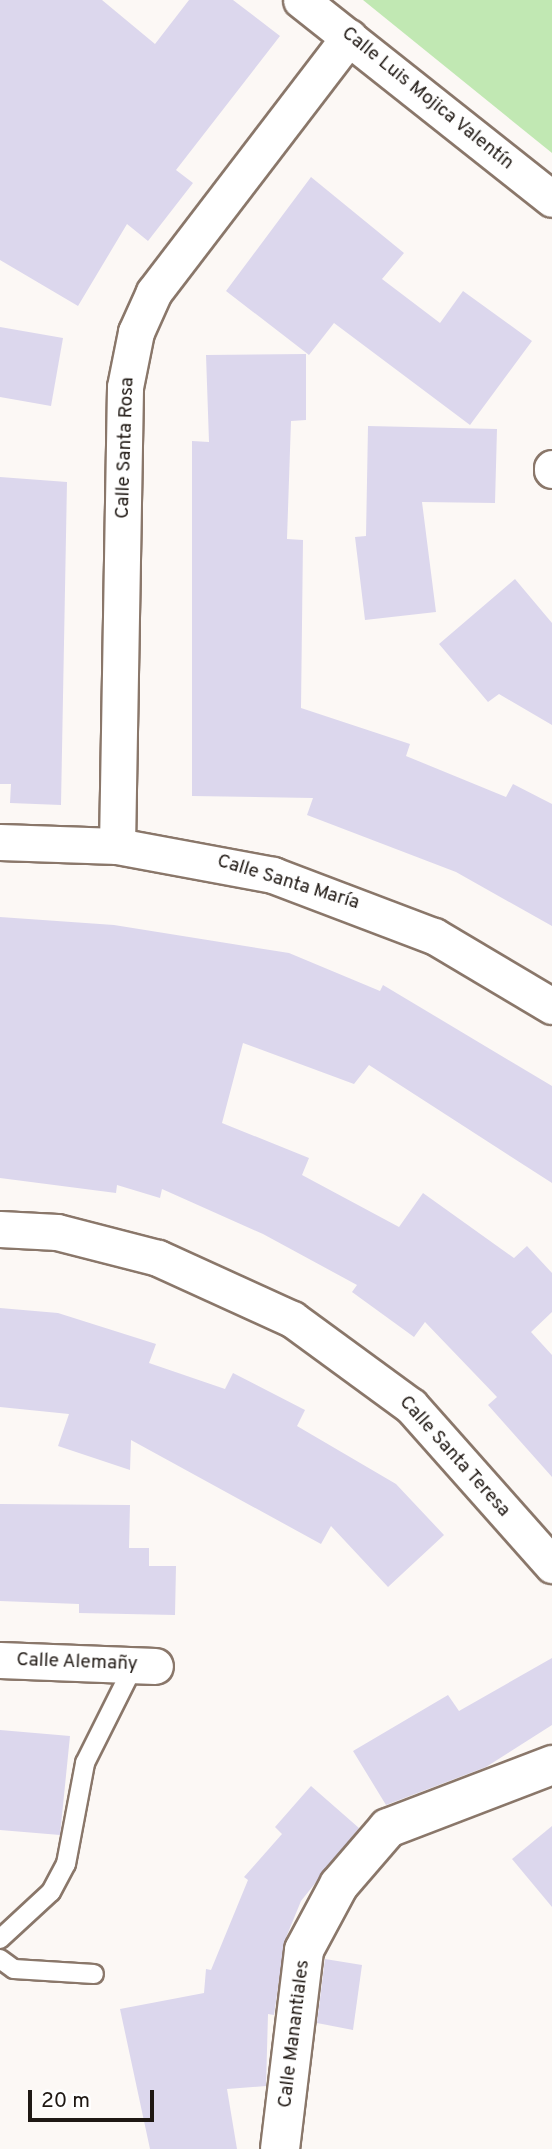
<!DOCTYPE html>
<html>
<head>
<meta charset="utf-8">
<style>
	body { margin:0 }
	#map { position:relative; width:552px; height:2149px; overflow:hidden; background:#fcf8f5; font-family:Overpass,sans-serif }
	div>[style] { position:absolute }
	.green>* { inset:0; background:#c1e8b3 }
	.building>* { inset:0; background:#dcd7ed }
	.roads { filter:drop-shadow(2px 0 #8a776a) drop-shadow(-2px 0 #8a776a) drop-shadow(0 2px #8a776a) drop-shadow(0 -2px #8a776a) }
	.service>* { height:18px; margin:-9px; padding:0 9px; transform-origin:9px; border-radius:9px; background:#fff }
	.minor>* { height:35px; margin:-17.5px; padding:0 17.5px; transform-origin:17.5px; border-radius:17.5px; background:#fff }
	.tertiary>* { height:38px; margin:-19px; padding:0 19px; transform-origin:19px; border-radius:19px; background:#fff }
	span { translate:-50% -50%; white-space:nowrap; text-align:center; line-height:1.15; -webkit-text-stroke:5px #fff; paint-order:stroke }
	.street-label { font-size:19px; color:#1f1813 }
	.scale { position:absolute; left:28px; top:2090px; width:126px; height:32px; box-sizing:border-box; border:4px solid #1f1813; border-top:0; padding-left:9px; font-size:21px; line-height:24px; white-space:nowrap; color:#1f1813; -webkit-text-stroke:5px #fff; paint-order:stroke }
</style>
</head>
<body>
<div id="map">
	<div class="green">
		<div style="clip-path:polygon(363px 0,552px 0,552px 153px)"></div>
	</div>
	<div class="building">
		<div style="clip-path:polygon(0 0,102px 0,155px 44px,189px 0,233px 0,280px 36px,176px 170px,193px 183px,148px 241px,127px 224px,78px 306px,0 260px)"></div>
		<div style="clip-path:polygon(311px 177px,404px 253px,382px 279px,440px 323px,463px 291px,532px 341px,470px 425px,334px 323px,309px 355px,226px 291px)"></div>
		<div style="clip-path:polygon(0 327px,63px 338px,51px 406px,0 397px)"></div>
		<div style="clip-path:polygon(306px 354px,306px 420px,291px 421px,287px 539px,303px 540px,301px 708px,410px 744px,406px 756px,506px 797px,513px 784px,552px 804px,552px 926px,456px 872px,307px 815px,313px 798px,192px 796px,192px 441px,209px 442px,206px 355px)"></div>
		<div style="clip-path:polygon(368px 426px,497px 429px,495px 503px,422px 502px,436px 612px,365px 620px,355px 537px,366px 536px)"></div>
		<div style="clip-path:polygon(0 477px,67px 482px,61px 805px,10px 803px,11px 784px,0 784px)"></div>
		<div style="clip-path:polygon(515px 579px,552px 623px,552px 725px,499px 694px,488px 702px,439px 644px)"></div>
		<div style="clip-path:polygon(0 917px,114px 925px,289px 953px,380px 991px,383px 985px,552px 1086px,552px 1183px,369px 1065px,354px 1084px,243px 1043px,222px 1123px,309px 1158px,302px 1175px,399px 1227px,423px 1193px,514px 1258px,527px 1246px,552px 1273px,552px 1312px,531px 1332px,552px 1355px,552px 1477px,488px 1405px,497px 1397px,425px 1322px,414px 1337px,352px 1292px,357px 1285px,263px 1234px,162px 1189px,160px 1198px,117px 1185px,116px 1193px,0 1178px)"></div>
		<div style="clip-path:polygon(0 1308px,58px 1313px,156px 1344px,149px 1363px,225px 1389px,233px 1373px,305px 1410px,297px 1426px,396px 1484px,444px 1535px,388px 1587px,331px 1526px,321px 1544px,131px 1440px,130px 1470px,58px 1446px,69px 1414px,0 1407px)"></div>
		<div style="clip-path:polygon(0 1504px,130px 1505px,129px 1548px,149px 1548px,149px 1566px,176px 1566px,175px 1615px,79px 1613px,79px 1604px,0 1601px)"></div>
		<div style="clip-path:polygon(552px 1658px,552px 1725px,486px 1767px,386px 1805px,353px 1751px,448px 1695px,459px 1711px)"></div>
		<div style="clip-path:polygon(0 1730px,70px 1736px,60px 1835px,0 1830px)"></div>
		<div style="clip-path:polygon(311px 1786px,359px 1828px,301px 1901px,285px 1940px,274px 2015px,268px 2014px,266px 2086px,227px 2089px,237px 2149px,150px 2149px,120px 2009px,204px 1993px,206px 1969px,211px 1970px,248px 1880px,244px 1877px,282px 1834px,275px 1827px)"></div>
		<div style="clip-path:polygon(552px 1826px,552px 1907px,512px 1859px)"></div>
		<div style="clip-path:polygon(325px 1959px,362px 1965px,353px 2030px,317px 2023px)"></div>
	</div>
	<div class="roads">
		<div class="service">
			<div style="left:0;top:1939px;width:69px;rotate:-42.7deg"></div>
			<div style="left:51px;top:1892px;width:32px;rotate:-62deg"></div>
			<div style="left:66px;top:1864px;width:103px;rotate:-79.3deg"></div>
			<div style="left:85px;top:1763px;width:110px;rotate:-63.4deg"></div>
			<div style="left:0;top:1959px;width:17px;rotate:36deg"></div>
			<div style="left:14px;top:1969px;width:80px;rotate:3.6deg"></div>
		</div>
		<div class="minor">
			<div style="left:301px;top:0;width:320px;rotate:38.4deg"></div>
			<div style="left:552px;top:468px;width:2px;rotate:90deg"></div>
			<div style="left:0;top:842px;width:117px;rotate:2deg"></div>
			<div style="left:117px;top:846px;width:159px;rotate:10.5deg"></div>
			<div style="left:273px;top:875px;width:172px;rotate:20.8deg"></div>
			<div style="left:434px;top:936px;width:137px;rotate:30.7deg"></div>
			<div style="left:117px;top:846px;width:459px;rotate:-89deg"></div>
			<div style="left:125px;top:387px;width:56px;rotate:-78.7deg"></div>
			<div style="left:136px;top:332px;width:44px;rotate:-65.8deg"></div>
			<div style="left:154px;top:292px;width:321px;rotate:-52.6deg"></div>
			<div style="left:0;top:1229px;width:57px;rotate:3deg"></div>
			<div style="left:57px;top:1232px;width:104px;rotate:14.4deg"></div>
			<div style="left:158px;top:1258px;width:147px;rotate:24.5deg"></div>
			<div style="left:292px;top:1319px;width:147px;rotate:36.2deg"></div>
			<div style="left:411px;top:1406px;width:213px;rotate:48.4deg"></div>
			<div style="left:0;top:1660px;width:155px;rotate:2.2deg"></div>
		</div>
		<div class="tertiary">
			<div style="left:280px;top:2149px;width:200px;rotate:-83.1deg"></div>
			<div style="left:304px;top:1950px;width:74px;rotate:-61.7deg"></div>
			<div style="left:339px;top:1885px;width:75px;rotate:-49.3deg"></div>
			<div style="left:388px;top:1828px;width:176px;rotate:-21deg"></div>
		</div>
	</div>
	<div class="street-label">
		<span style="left:427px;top:99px;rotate:39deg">Calle Luis Mojica Valentín</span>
		<span style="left:126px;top:448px;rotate:-88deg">Calle Santa Rosa</span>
		<span style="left:288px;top:883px;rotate:17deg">Calle Santa María</span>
		<span style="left:454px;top:1457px;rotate:48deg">Calle Santa Teresa</span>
		<span style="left:77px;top:1663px;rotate:2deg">Calle Alemañy</span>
		<span style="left:295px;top:2034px;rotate:-83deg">Calle Manantiales</span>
	</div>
	<div class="scale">20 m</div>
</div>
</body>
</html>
